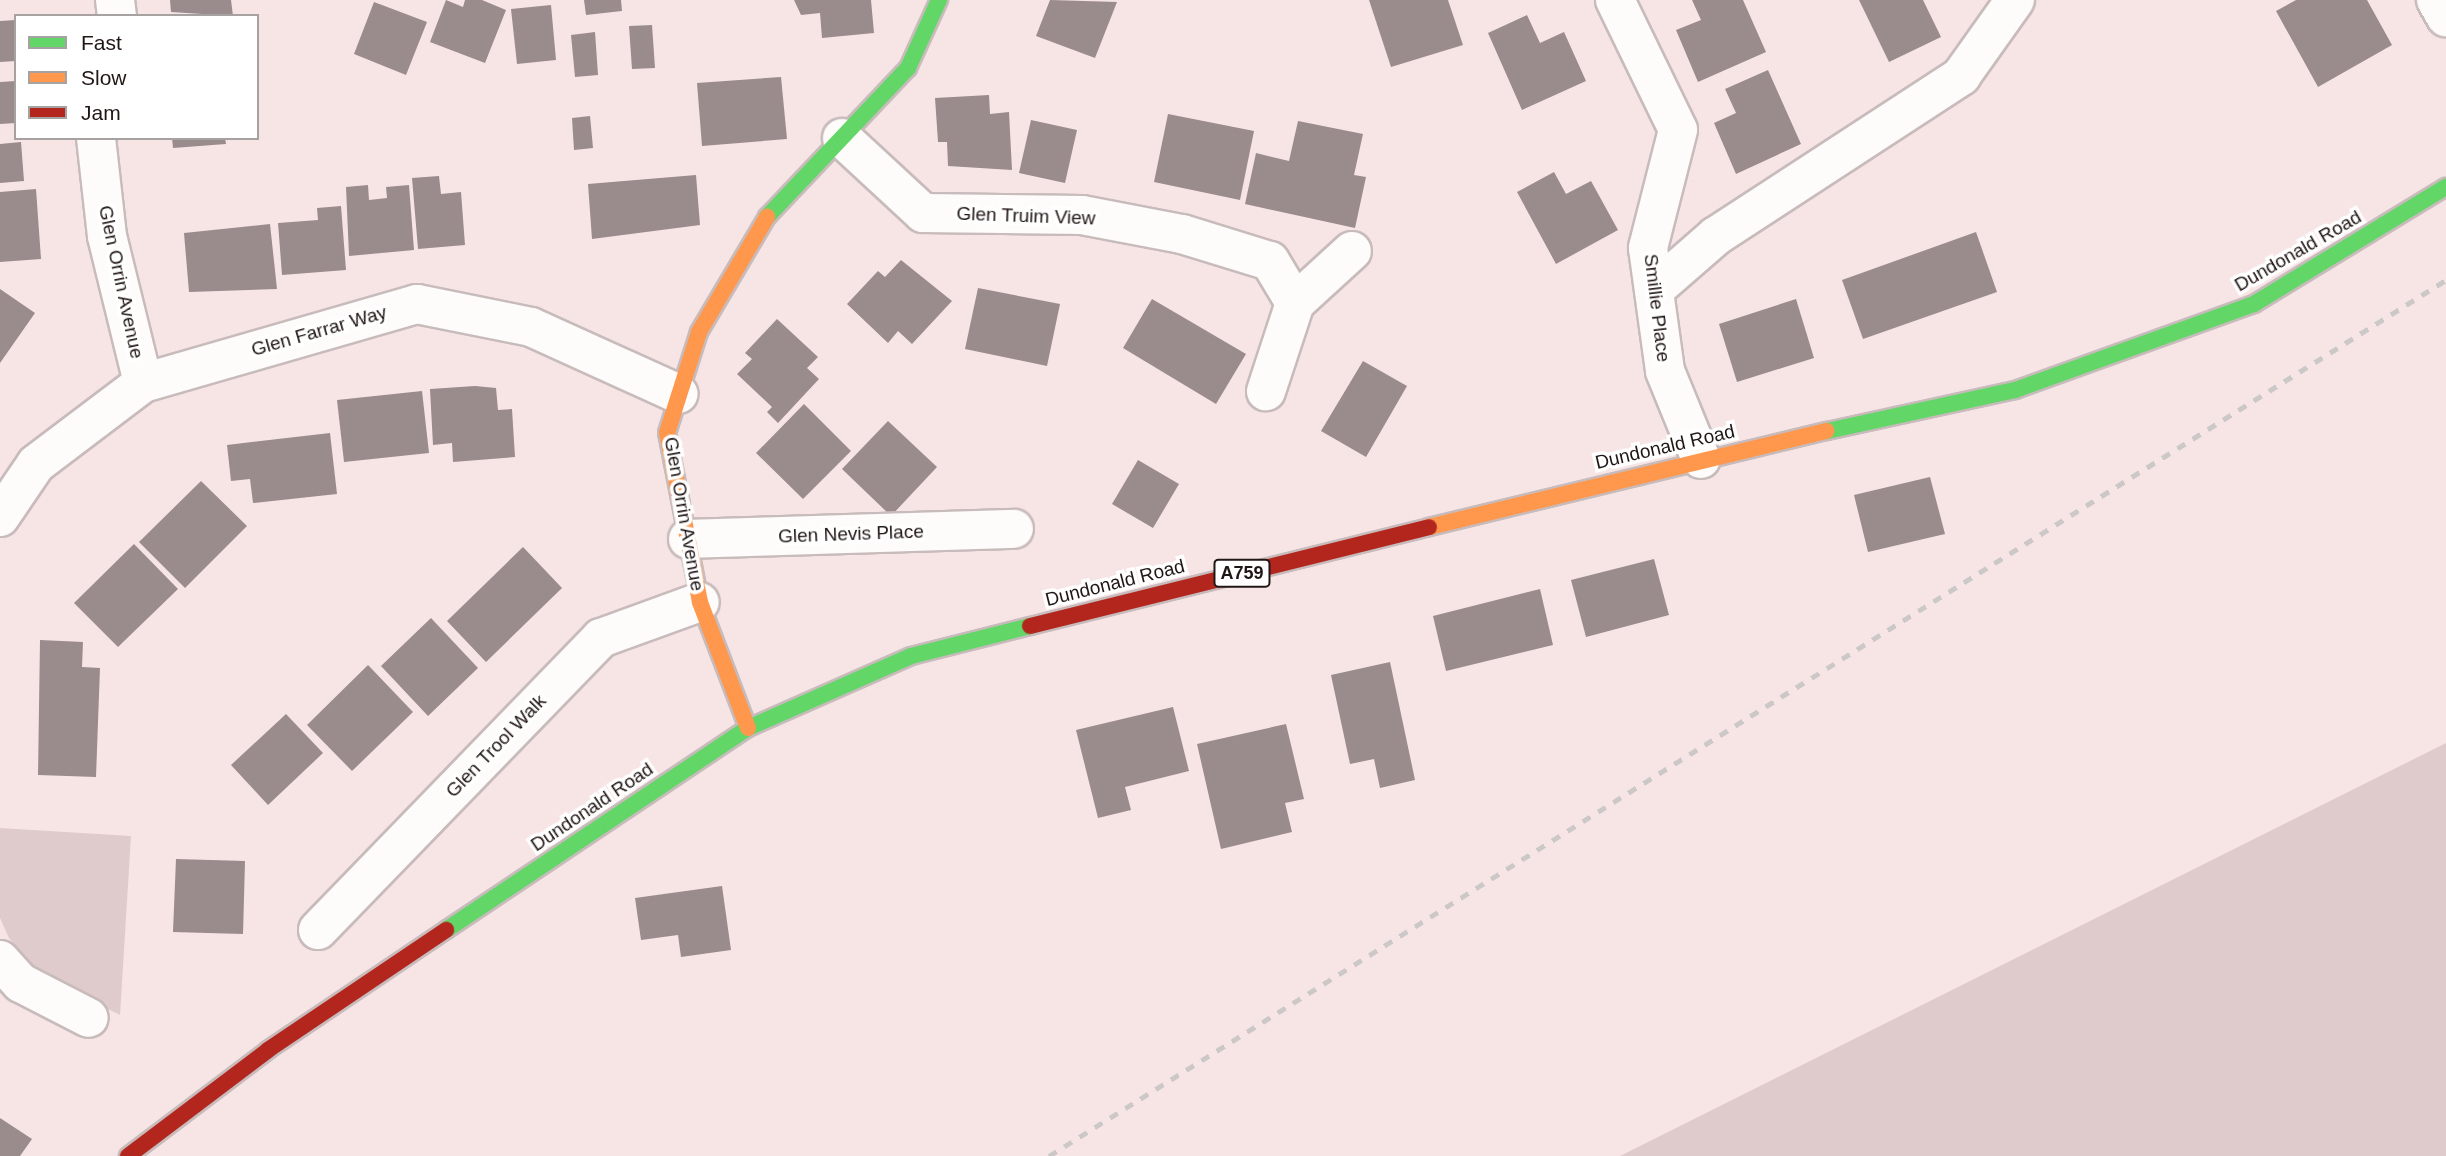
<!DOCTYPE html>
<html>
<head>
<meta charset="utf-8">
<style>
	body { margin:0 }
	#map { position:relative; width:2446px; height:1156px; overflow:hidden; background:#f7e5e6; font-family:Arial,sans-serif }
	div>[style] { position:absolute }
	.green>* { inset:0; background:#e0cbcc }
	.building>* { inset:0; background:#9a8b8c }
	.roads { filter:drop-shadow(2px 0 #c8bbbb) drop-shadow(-2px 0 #c8bbbb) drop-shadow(0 2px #c8bbbb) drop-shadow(0 -2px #c8bbbb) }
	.street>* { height:38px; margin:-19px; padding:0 19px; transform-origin:19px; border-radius:19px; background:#fefbfb }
	.fast>* { height:16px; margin:-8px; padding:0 8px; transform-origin:8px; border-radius:8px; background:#63d668 }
	.slow>* { height:16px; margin:-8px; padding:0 8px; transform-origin:8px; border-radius:8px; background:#ff974d }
	.jam>* { height:16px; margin:-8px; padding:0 8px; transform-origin:8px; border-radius:8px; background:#b3261e }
	.rail>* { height:5px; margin-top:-2.5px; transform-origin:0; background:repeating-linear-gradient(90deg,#ccc8c8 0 9px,transparent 0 18px) }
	span { translate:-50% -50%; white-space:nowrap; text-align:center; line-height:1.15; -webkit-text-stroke:7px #fff; paint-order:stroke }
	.shield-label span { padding:2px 5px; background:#fff; border:2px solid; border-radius:5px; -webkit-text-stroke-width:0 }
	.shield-label { font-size:18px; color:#211616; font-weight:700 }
	.street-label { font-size:19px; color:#211616 }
	.legend { position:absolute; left:14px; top:14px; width:245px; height:126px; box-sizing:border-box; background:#fff; border:2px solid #a6a2a2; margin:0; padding:9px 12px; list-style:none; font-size:21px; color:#211616 }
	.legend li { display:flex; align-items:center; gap:14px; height:35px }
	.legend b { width:35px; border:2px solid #a6a2a2 }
</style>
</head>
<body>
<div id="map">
	<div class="green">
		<div style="clip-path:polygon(2446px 743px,2446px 1156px,1620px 1156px)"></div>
		<div style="clip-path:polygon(0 828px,131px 836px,120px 1015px,43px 977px,9px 938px,0 918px)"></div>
	</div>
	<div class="building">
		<div style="clip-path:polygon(170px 0,231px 0,233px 16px,171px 12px)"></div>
		<div style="clip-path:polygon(446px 0,463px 7px,465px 0,482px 0,506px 10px,485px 63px,430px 42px)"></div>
		<div style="clip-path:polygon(584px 0,621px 0,622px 11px,586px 15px)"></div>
		<div style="clip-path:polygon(794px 0,871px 0,874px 33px,822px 38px,820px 13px,801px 15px)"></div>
		<div style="clip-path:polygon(1050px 0,1117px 2px,1095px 58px,1036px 36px)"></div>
		<div style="clip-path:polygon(1369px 0,1448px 0,1463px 45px,1391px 67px)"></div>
		<div style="clip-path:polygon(1692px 0,1743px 0,1766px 52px,1698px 82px,1676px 30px,1701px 20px)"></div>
		<div style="clip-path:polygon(1859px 0,1923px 0,1941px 37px,1889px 62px)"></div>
		<div style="clip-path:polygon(2296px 0,2367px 0,2392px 45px,2318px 87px,2276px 11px)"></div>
		<div style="clip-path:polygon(374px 2px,427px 22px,406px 75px,354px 54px)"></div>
		<div style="clip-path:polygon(551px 5px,556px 60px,517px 64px,511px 9px)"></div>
		<div style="clip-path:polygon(1527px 15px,1540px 43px,1564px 32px,1586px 81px,1522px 110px,1488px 33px)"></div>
		<div style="clip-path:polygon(16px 20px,16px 61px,0 62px,0 21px)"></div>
		<div style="clip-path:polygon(652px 25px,655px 68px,632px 69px,629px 26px)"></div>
		<div style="clip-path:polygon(595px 32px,598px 75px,575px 77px,571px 35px)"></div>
		<div style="clip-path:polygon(1768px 70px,1801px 144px,1736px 174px,1714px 123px,1736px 113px,1725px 89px)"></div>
		<div style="clip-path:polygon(781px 77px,787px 139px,702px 146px,697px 83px)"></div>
		<div style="clip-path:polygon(16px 81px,16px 123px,0 124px,0 82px)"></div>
		<div style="clip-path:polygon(989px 95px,990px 114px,1009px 112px,1012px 170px,948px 166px,947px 142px,938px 142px,935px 98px)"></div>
		<div style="clip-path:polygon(1168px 114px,1254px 131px,1240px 200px,1154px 182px)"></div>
		<div style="clip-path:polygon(590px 116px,593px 148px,574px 150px,572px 118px)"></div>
		<div style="clip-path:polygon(1031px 120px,1077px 130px,1065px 183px,1019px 173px)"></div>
		<div style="clip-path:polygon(1298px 121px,1363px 134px,1354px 175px,1366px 177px,1355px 228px,1245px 204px,1256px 153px,1289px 161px)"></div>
		<div style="clip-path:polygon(172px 138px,225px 138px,226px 144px,173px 148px)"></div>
		<div style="clip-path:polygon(21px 142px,24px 181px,0 183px,0 144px)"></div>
		<div style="clip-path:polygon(1554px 172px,1566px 194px,1591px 181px,1618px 230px,1556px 264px,1517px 192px)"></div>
		<div style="clip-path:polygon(696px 175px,700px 225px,592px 239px,588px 184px)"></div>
		<div style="clip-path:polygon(439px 176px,441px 194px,461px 192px,465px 245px,418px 249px,412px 178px)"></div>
		<div style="clip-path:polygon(368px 185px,369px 200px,387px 198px,386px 187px,409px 185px,414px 250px,349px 256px,346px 187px)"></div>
		<div style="clip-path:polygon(36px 189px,41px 259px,0 262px,0 192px)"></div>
		<div style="clip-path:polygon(341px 206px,346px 270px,282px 275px,278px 223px,318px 220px,317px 208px)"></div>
		<div style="clip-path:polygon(270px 224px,277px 289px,189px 292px,184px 233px)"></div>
		<div style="clip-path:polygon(1976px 232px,1997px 292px,1863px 339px,1842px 280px)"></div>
		<div style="clip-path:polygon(901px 260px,952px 301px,912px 344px,898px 331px,888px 343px,847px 304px,878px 271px,885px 277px)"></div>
		<div style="clip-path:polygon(978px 288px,1060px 304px,1047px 366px,965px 349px)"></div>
		<div style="clip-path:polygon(0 289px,35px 313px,0 363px)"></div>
		<div style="clip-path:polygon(1152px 299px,1246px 354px,1216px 404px,1123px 348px)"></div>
		<div style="clip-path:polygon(1796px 299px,1814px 358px,1737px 382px,1719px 324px)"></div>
		<div style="clip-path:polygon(777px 319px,818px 357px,807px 368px,819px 379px,778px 423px,767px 412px,772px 407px,737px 374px,752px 359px,745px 353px)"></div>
		<div style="clip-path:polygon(1363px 361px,1407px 386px,1366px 457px,1321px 431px)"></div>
		<div style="clip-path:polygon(475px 386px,496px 388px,498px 410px,512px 409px,515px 457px,453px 462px,452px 443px,433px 445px,430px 389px)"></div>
		<div style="clip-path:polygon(422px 391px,429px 453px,344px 462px,337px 400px)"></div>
		<div style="clip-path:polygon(804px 404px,851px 451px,803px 499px,756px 453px)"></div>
		<div style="clip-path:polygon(888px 421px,937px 467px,891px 516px,842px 469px)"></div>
		<div style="clip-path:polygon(330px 433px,337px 494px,253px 503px,250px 479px,231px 481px,227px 445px)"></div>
		<div style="clip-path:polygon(1138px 460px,1179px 484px,1153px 528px,1112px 504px)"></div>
		<div style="clip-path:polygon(1930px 477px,1945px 534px,1868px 552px,1854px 495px)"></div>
		<div style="clip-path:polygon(201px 481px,247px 526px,185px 588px,139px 542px)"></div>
		<div style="clip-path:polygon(134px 544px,178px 589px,118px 647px,74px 603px)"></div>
		<div style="clip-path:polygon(523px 547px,562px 588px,486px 662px,447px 621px)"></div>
		<div style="clip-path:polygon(1654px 559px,1669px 615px,1586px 637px,1571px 580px)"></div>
		<div style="clip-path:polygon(1540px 589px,1553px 645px,1446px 671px,1433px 616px)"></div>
		<div style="clip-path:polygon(431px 618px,478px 668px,428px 716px,381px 666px)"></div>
		<div style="clip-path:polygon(40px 640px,83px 642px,82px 667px,100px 668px,96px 777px,38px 775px)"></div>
		<div style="clip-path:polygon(1390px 662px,1415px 780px,1380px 788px,1374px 759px,1350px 764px,1331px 675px)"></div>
		<div style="clip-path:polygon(368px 665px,413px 712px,352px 771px,307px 725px)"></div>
		<div style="clip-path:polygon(1173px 707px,1189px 771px,1125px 787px,1131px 810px,1098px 818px,1076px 730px)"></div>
		<div style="clip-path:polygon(286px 714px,323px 753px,268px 805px,231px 765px)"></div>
		<div style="clip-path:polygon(1286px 724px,1304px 799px,1285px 803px,1292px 832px,1221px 849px,1197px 744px)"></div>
		<div style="clip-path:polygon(176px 859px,245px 861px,243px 934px,173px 932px)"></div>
		<div style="clip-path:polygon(722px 886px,731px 950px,681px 957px,678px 935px,641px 940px,635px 898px)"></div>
		<div style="clip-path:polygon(0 1118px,32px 1139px,20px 1156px,0 1156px)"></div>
	</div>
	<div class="roads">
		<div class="street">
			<div style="left:115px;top:0;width:16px;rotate:83deg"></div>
			<div style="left:1615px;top:0;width:144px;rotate:64.1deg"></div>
			<div style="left:1678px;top:130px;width:122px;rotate:104.3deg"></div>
			<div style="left:1648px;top:248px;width:124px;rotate:82.1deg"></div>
			<div style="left:1665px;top:371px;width:95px;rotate:67.8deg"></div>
			<div style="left:2436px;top:0;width:20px;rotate:60deg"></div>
			<div style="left:96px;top:138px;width:99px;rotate:83.6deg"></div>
			<div style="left:107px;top:236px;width:151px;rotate:76.2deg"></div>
			<div style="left:842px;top:138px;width:110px;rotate:42.8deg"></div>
			<div style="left:923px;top:213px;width:159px;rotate:0.7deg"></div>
			<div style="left:1082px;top:215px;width:102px;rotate:10.8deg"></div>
			<div style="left:1182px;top:234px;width:92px;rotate:17.1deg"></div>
			<div style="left:1270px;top:261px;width:49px;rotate:59.2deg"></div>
			<div style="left:1295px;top:303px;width:93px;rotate:108.2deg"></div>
			<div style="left:1654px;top:290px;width:82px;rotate:-41.1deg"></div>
			<div style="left:1716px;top:236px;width:293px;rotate:-33.1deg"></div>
			<div style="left:1961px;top:76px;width:93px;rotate:-54.6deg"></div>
			<div style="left:1295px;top:303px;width:77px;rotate:-42.4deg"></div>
			<div style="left:0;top:517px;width:64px;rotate:-55.8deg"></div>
			<div style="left:36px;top:464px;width:134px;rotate:-37.1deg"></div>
			<div style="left:143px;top:383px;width:285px;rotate:-16.1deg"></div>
			<div style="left:417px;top:304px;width:116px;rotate:11.4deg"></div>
			<div style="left:531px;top:327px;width:162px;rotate:24.4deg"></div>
			<div style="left:688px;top:539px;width:326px;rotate:-1.8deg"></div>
			<div style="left:318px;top:930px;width:407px;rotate:-45.9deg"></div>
			<div style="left:601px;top:638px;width:105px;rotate:-20deg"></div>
			<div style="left:0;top:960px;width:31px;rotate:48deg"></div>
			<div style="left:21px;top:983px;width:76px;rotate:27.2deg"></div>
		</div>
		<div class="fast">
			<div style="left:767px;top:217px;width:205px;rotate:-46.6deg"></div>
			<div style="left:908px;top:68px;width:75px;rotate:-65.5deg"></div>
			<div style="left:1827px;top:431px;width:192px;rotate:-12.3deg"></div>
			<div style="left:2015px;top:390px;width:254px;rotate:-19.8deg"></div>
			<div style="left:2254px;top:304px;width:225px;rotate:-31.4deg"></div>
			<div style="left:446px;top:930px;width:363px;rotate:-33.8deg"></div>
			<div style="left:748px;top:728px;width:178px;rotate:-23.8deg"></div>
			<div style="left:911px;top:656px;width:123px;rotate:-14.1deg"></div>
		</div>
		<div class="slow">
			<div style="left:1429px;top:527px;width:409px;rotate:-13.6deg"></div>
			<div style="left:748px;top:728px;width:135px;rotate:-110.9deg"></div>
			<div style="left:700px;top:602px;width:172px;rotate:-101deg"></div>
			<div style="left:667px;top:433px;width:106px;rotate:-72.4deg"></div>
			<div style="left:699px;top:332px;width:134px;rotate:-59.4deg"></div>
		</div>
		<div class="jam">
			<div style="left:1030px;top:626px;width:411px;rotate:-13.9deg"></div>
			<div style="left:128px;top:1156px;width:176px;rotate:-37.1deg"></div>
			<div style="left:268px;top:1050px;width:215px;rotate:-34deg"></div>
		</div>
	</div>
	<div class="rail">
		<div style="left:1049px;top:1156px;width:1649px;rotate:-32.09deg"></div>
	</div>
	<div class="shield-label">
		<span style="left:1242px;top:573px">A759</span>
	</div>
	<div class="street-label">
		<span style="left:1026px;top:216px;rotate:2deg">Glen Truim View</span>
		<span style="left:2298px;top:251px;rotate:-30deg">Dundonald Road</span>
		<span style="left:121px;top:282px;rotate:78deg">Glen Orrin Avenue</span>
		<span style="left:1657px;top:308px;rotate:83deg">Smillie Place</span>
		<span style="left:319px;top:331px;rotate:-16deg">Glen Farrar Way</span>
		<span style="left:1665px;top:447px;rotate:-13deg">Dundonald Road</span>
		<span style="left:684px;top:514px;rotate:80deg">Glen Orrin Avenue</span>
		<span style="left:851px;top:534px;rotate:-2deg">Glen Nevis Place</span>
		<span style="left:1115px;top:583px;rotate:-14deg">Dundonald Road</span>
		<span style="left:496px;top:746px;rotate:-46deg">Glen Trool Walk</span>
		<span style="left:592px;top:807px;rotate:-34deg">Dundonald Road</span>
	</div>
	<ul class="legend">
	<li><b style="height:9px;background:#63d668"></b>Fast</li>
	<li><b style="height:9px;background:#ff974d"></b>Slow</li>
	<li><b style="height:9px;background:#b3261e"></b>Jam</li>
	</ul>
</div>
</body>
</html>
